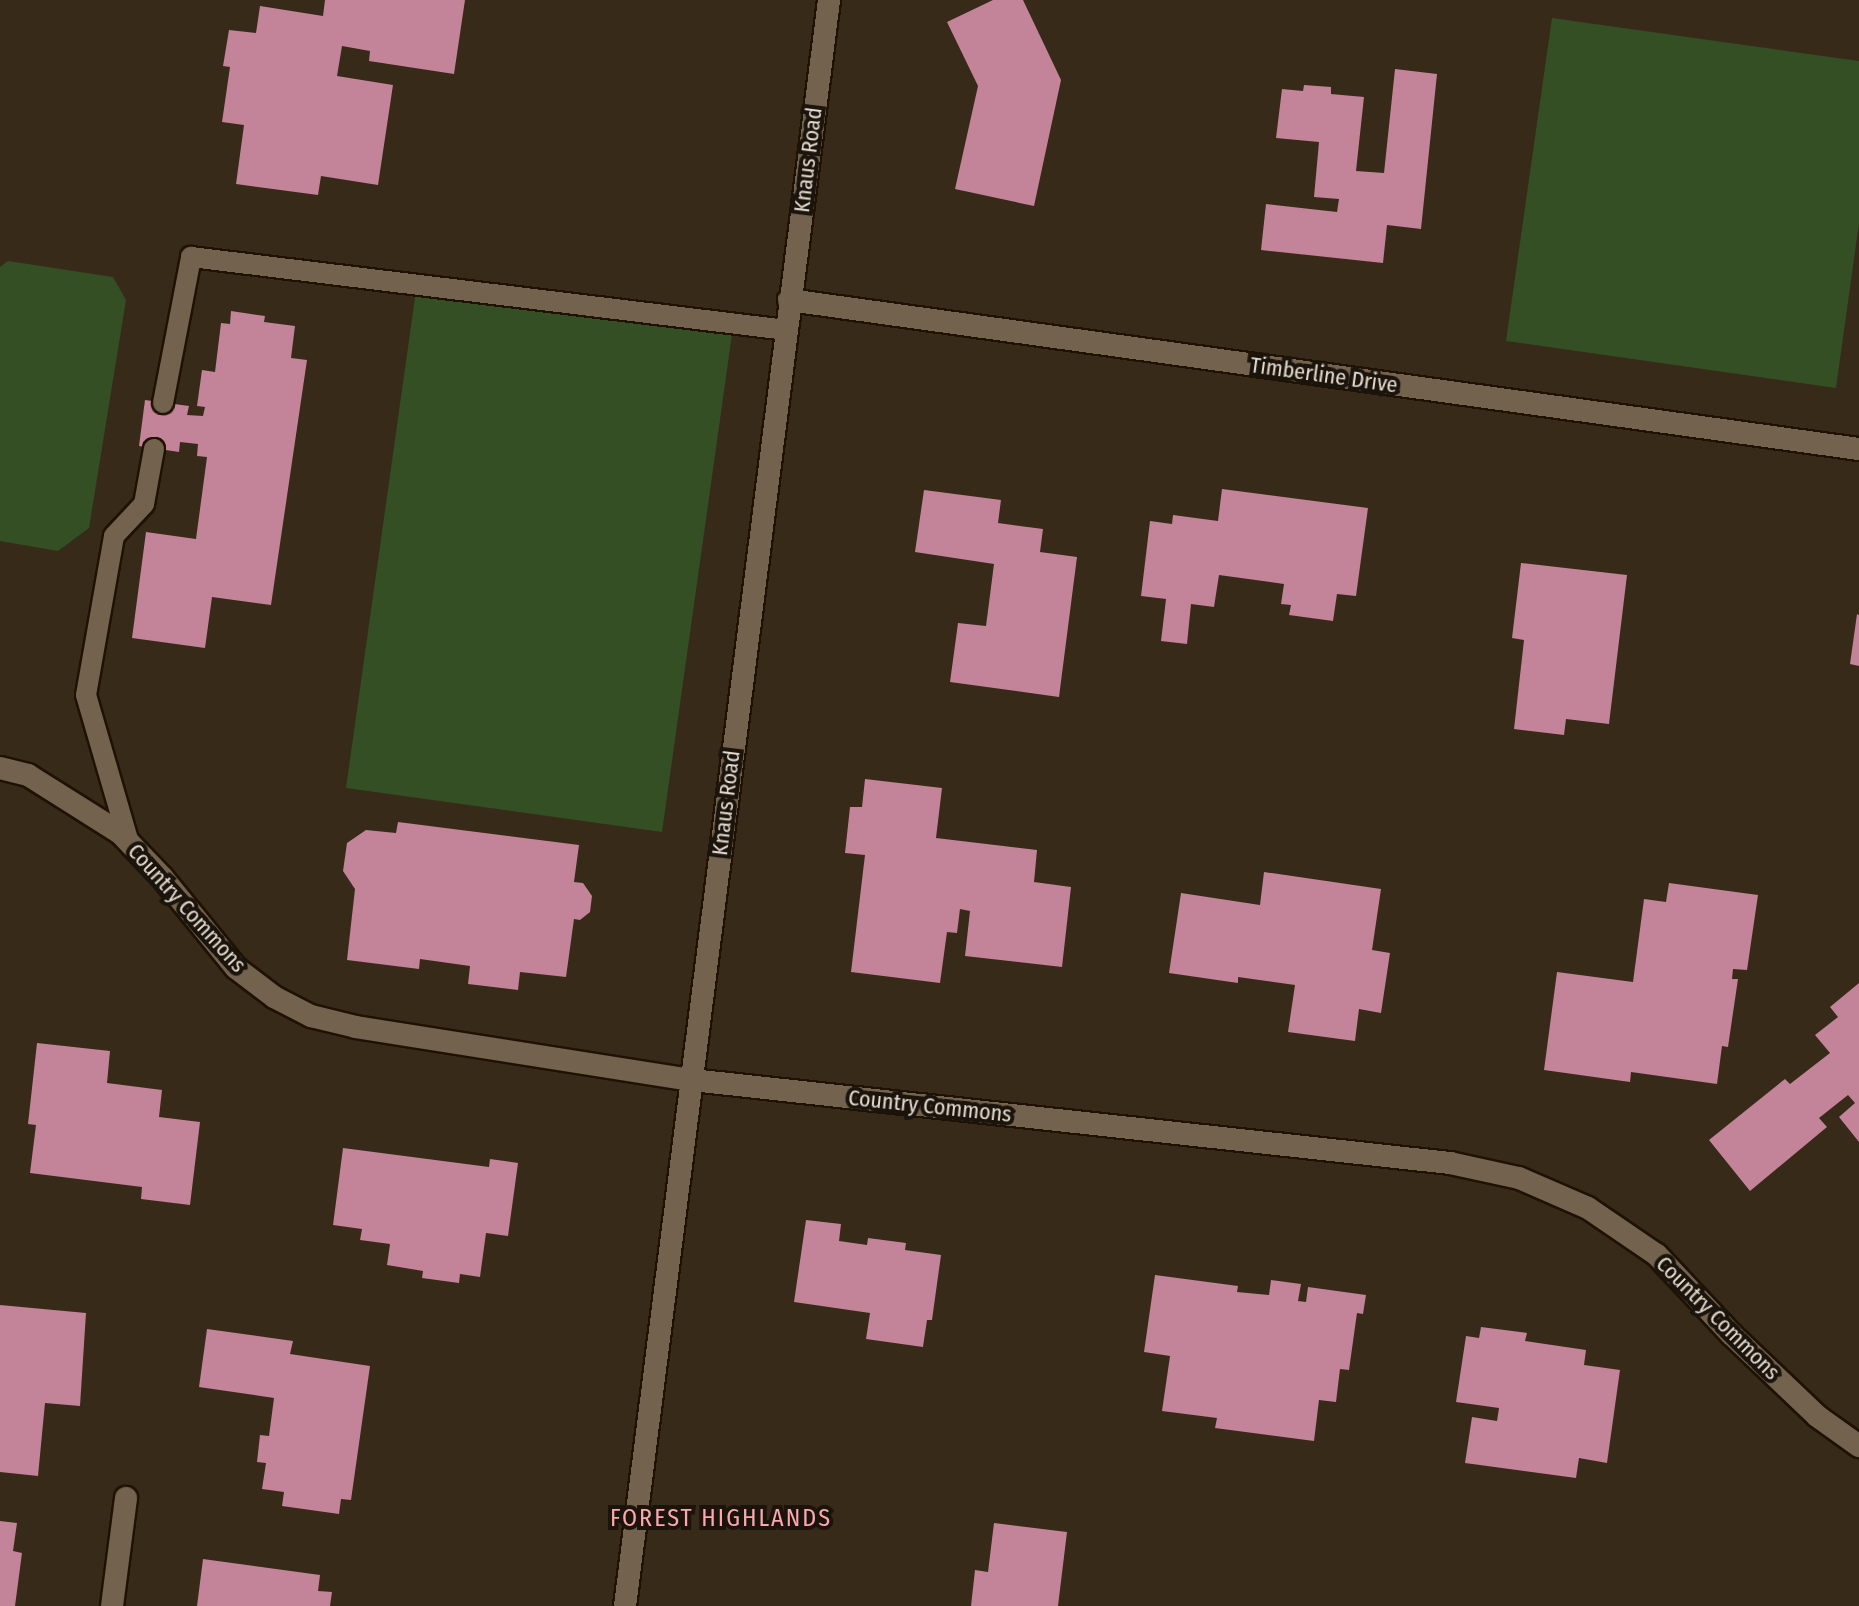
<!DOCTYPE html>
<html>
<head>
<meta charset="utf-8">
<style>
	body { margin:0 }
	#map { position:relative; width:1859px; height:1606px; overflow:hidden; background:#372a18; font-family:"Fira Sans Condensed",sans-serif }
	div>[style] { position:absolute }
	.green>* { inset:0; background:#344f24 }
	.building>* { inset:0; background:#c38399 }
	.roads { filter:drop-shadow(2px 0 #1f1203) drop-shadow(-2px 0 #1f1203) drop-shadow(0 2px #1f1203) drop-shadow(0 -2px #1f1203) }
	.service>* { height:20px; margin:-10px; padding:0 10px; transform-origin:10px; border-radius:10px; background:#72624e }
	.minor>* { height:22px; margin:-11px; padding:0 11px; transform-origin:11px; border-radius:11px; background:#72624e }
	.tertiary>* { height:22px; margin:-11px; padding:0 11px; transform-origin:11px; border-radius:11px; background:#72624e }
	span { translate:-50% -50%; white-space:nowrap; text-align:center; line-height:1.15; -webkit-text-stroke:8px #1a140c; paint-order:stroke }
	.street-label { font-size:22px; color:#e4dbd0 }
	.neighbourhood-label { font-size:24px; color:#fba7ac; letter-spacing:2px }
</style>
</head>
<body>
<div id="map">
	<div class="green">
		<div style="clip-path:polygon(1552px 18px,1859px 61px,1859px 223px,1836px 388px,1506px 341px)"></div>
		<div style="clip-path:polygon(8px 261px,113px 277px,126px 300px,89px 528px,58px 551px,0 541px,0 267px)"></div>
		<div style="clip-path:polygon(418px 276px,734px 320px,662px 832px,346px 788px)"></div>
	</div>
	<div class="building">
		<div style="clip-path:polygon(325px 0,465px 0,454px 74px,369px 61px,370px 51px,342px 46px,337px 76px,393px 85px,378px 185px,321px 176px,318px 195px,236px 184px,244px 125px,222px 122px,230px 67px,223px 66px,229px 30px,256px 33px,260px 6px,323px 16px)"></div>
		<div style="clip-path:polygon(993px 0,1023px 0,1061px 80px,1034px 206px,955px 189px,978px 86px,947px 22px)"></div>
		<div style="clip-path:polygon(1395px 69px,1437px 74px,1421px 229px,1387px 225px,1383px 263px,1261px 250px,1266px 204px,1337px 212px,1339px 199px,1314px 197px,1319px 142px,1276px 138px,1282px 89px,1303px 91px,1304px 85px,1331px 87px,1331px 94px,1364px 97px,1356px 171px,1384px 173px)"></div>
		<div style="clip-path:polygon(231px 311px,265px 316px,264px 322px,295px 326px,291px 358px,307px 360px,271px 605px,212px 597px,205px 648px,132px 638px,146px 532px,196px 539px,207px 457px,197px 456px,198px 444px,180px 442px,179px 452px,139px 446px,145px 400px,189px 406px,187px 415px,203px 416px,205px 407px,197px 406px,202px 370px,215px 372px,221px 323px,230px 324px)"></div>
		<div style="clip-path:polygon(1222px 489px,1368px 508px,1356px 596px,1337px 594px,1333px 621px,1289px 615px,1291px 605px,1281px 604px,1284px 584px,1219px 575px,1214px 607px,1191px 604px,1187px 644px,1161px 641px,1166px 599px,1141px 596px,1150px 521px,1172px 524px,1173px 515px,1218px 521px)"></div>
		<div style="clip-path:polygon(924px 490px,1001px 500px,998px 523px,1043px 529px,1040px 552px,1077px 557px,1059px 697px,950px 682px,958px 623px,986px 626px,994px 564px,915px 552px)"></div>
		<div style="clip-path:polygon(1521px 563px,1627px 575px,1609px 724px,1566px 719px,1564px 735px,1514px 729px,1524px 640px,1512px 638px)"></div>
		<div style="clip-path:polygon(1857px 614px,1859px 615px,1859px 666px,1850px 664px)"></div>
		<div style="clip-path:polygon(865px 779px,942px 788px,936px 838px,1037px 850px,1034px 882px,1071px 887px,1062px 967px,965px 956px,970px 911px,960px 909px,957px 933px,947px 932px,940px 983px,851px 972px,865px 855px,845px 853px,850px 807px,862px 807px)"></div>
		<div style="clip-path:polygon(398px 822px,579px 845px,574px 882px,583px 883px,592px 896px,590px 912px,580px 920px,574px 919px,566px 977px,520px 972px,518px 990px,468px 984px,470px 966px,420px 959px,419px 969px,347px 960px,355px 889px,343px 871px,347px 843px,366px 830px,396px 833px)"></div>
		<div style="clip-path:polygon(1264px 872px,1381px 889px,1372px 950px,1390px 953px,1381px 1013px,1359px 1009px,1355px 1041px,1288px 1032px,1295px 985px,1238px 977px,1238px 983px,1169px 973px,1181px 893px,1260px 905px)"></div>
		<div style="clip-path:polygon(1669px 883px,1758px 895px,1747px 970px,1733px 969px,1732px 979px,1738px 979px,1728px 1047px,1722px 1046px,1717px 1084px,1631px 1072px,1630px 1082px,1544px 1070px,1557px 972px,1633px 982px,1644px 899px,1666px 902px)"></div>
		<div style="clip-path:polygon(1859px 983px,1859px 1142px,1839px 1117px,1855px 1103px,1848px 1095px,1819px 1118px,1827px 1127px,1750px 1191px,1709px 1140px,1785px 1079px,1790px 1084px,1830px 1053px,1815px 1035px,1838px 1017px,1830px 1007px)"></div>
		<div style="clip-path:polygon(37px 1043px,110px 1051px,107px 1083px,162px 1090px,159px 1117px,200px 1122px,190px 1205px,141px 1199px,142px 1187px,30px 1173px,36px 1125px,28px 1124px)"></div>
		<div style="clip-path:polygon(343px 1148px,489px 1167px,490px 1159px,518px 1163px,508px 1236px,486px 1233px,480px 1277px,460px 1274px,459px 1283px,422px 1278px,423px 1271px,387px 1265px,390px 1244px,360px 1240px,362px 1229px,333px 1225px)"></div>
		<div style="clip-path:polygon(806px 1220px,841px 1224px,839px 1241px,867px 1245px,868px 1238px,906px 1243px,905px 1250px,941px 1255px,932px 1320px,927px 1320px,923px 1347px,866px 1339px,870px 1313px,794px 1302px)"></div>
		<div style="clip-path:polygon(1155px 1275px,1238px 1286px,1237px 1292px,1269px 1295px,1271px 1280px,1301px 1284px,1298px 1301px,1306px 1302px,1308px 1287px,1366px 1295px,1363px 1314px,1357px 1313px,1349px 1370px,1340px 1369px,1336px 1402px,1319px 1400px,1314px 1441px,1215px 1428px,1217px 1418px,1162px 1411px,1170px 1356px,1144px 1352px)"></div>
		<div style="clip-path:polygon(0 1305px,86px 1313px,80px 1406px,45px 1403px,38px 1476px,0 1472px)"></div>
		<div style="clip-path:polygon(1481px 1327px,1527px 1333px,1525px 1341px,1586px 1350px,1584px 1365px,1620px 1370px,1607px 1463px,1579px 1458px,1576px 1478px,1465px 1463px,1472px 1417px,1497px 1421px,1499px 1408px,1456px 1402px,1466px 1336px,1479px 1338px)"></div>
		<div style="clip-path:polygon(207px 1329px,293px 1341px,290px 1354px,370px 1366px,351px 1500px,341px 1499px,339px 1514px,282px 1506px,284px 1492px,262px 1489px,266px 1463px,257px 1462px,260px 1435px,269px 1436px,274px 1398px,199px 1387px)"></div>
		<div style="clip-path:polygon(0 1521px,17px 1523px,13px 1551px,22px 1553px,15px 1606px,0 1606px)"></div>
		<div style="clip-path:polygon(994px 1523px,1067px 1532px,1058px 1606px,971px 1606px,975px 1570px,988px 1572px)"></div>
		<div style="clip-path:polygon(203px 1559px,320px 1575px,318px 1591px,332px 1592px,330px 1606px,197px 1606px)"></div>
	</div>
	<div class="roads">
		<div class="service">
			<div style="left:163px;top:403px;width:149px;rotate:-79.1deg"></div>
			<div style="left:191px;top:257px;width:599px;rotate:6.99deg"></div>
			<div style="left:129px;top:843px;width:154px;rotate:-106.2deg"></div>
			<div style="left:86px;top:695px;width:161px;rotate:-80deg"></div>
			<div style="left:114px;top:536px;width:44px;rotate:-46.8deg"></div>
			<div style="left:144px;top:504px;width:56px;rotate:-79.7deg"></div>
		</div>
		<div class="minor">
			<div style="left:789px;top:300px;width:1080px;rotate:7.93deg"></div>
			<div style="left:0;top:768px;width:29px;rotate:14deg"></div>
			<div style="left:28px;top:775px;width:109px;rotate:32.2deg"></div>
			<div style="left:120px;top:833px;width:61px;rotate:46.3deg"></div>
			<div style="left:162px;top:877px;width:117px;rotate:50.9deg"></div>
			<div style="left:236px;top:968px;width:48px;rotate:37.3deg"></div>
			<div style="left:274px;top:997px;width:42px;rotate:27.2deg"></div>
			<div style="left:311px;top:1016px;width:46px;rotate:13.7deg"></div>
			<div style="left:356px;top:1027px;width:340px;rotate:9deg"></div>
			<div style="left:692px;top:1080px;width:763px;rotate:6.25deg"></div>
			<div style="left:1450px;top:1163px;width:71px;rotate:12.3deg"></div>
			<div style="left:1519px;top:1178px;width:75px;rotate:23.5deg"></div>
			<div style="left:1588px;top:1208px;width:83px;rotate:34.3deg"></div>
			<div style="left:1657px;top:1255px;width:108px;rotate:46.9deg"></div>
			<div style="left:1731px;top:1334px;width:119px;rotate:43.6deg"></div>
			<div style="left:1817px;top:1416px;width:52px;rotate:35.5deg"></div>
			<div style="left:112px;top:1606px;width:109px;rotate:-82.6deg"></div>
		</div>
		<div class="tertiary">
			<div style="left:625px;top:1606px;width:1619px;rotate:-82.76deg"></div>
		</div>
	</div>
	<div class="street-label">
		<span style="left:808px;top:160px;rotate:-83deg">Knaus Road</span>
		<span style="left:1324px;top:375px;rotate:8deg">Timberline Drive</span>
		<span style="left:726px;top:803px;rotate:-83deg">Knaus Road</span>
		<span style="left:187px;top:908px;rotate:48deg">Country Commons</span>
		<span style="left:930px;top:1106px;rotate:6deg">Country Commons</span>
		<span style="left:1718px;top:1318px;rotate:45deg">Country Commons</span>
	</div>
	<div class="neighbourhood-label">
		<span style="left:721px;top:1519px">FOREST HIGHLANDS</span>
	</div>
</div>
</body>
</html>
